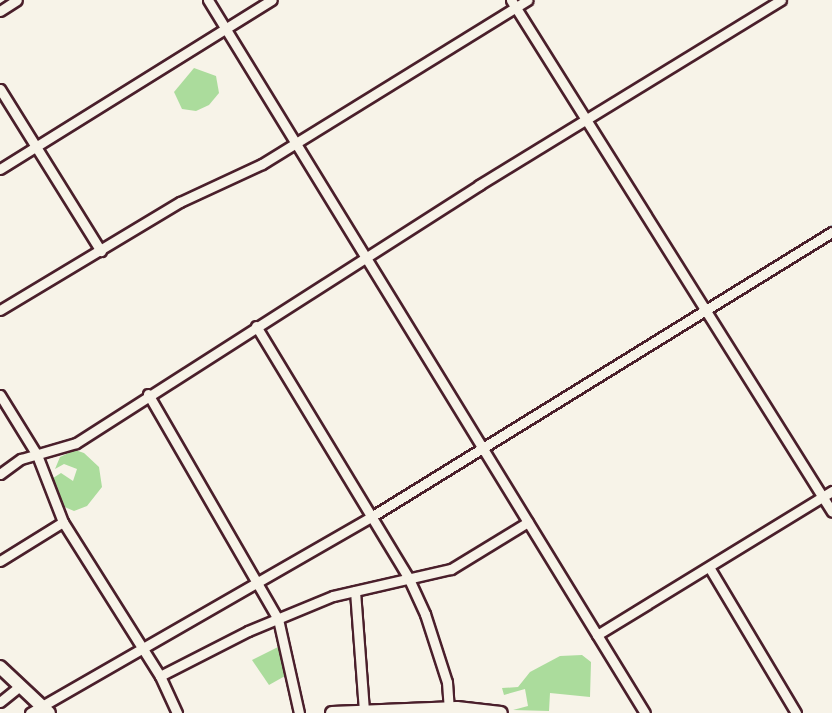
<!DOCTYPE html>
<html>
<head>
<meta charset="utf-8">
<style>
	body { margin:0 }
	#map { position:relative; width:832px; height:713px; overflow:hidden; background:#f7f3e8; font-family:Mali,sans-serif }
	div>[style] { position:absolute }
	.green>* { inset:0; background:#abdc9c }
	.stream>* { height:2px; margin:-1px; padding:0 1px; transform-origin:1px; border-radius:1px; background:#81cce1 }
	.roads { filter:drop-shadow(2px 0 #4a1f2b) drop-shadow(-2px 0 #4a1f2b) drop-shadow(0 2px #4a1f2b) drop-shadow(0 -2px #4a1f2b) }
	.minor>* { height:9px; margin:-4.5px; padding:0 4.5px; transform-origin:4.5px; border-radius:4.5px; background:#f7f3e8 }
	.major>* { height:12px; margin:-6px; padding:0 6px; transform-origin:6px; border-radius:6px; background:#f7f3e8 }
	span { translate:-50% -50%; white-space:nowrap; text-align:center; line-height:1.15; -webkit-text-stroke:6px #f7f3e8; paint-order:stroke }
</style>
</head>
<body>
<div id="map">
	<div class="green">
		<div style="clip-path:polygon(194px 68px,216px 76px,219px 93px,209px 105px,196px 111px,182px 109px,174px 92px)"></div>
		<div style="clip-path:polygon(75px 450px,84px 453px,99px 467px,102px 487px,87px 506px,74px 511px,60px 505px,50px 480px,61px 473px,73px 481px,77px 469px,64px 464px,55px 469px,60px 457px)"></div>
		<div style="clip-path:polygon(280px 646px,285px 676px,269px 685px,252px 660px)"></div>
		<div style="clip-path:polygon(582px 655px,591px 662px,590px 697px,550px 693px,549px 711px,513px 710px,528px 706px,525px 689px,504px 695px,502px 688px,518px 687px,530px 672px,560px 656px)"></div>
	</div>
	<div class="stream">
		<div style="left:748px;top:279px;width:99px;rotate:-32.2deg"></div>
		<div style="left:482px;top:443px;width:118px;rotate:-31.8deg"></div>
		<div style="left:436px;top:471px;width:48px;rotate:-31.4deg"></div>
	</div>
	<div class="roads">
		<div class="minor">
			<div style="left:208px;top:0;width:836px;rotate:58.5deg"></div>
			<div style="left:511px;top:0;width:604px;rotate:57.91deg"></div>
			<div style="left:0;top:11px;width:20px;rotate:-33deg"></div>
			<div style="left:0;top:89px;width:191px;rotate:58.1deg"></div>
			<div style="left:0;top:169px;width:320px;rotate:-31.9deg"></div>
			<div style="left:0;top:310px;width:210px;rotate:-31deg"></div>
			<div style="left:180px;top:202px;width:90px;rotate:-24.9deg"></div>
			<div style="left:262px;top:164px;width:312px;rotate:-31.7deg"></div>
			<div style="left:256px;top:326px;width:293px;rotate:58.8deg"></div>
			<div style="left:408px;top:577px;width:41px;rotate:65.3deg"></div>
			<div style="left:425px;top:614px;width:71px;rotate:72.1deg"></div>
			<div style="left:447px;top:682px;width:27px;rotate:86deg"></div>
			<div style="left:148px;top:394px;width:260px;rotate:60deg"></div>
			<div style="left:278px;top:619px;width:96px;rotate:77.4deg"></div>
			<div style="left:0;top:395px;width:70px;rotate:58.3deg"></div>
			<div style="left:37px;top:455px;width:72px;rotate:68.8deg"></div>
			<div style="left:63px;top:522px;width:182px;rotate:57.8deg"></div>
			<div style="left:160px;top:676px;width:41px;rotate:65.3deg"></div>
			<div style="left:0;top:474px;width:26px;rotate:-36deg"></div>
			<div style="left:21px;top:459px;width:57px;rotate:-16.2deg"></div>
			<div style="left:76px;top:443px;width:479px;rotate:-32.6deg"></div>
			<div style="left:479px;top:185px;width:354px;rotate:-31.5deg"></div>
			<div style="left:0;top:561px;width:74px;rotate:-31.8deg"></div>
			<div style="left:709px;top:567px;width:170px;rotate:59.2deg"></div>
			<div style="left:355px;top:591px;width:121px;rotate:85.7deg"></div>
			<div style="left:597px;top:635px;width:276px;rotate:-31.5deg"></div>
			<div style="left:160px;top:676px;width:99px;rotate:-27.1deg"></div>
			<div style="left:248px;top:631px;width:92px;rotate:-22.4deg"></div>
			<div style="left:333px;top:596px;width:121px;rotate:-12.9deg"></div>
			<div style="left:451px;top:569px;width:90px;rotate:-31.4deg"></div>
			<div style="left:0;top:702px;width:26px;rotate:-39deg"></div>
			<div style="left:30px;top:713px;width:393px;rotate:-29.9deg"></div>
			<div style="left:371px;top:517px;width:542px;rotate:-31.73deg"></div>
		</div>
		<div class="major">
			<div style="left:0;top:667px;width:67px;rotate:43.2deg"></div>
			<div style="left:332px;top:713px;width:125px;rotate:-2.3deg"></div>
			<div style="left:457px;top:708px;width:44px;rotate:6.5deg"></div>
		</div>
	</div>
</div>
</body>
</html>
